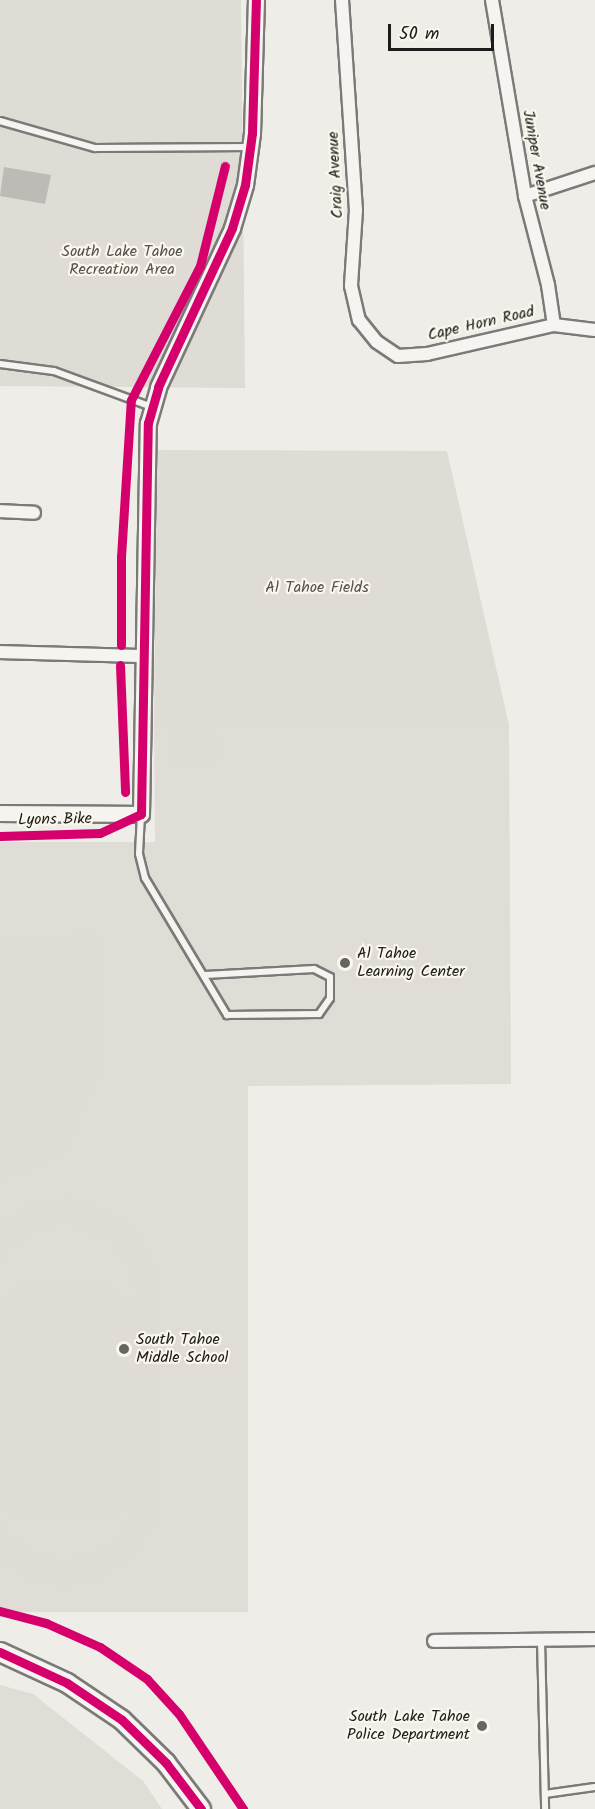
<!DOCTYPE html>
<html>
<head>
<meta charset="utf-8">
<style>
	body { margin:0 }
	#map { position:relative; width:595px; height:1809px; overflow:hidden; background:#eeede8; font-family:Kalam,sans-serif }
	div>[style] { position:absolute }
	.built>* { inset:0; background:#dfddd6 }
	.green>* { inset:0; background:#dfdcd5 }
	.water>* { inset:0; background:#bebbb6 }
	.roads { filter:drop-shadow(2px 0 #7a7a78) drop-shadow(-2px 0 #7a7a78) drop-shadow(0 2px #7a7a78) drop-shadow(0 -2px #7a7a78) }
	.service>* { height:6px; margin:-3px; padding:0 3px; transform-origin:3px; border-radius:3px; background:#f5f4f0 }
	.minor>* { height:12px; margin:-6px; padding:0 6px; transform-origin:6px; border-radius:6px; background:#f5f4f0 }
	.tertiary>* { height:15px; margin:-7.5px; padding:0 7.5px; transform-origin:7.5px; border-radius:7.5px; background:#f5f4f0 }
	.secondary>* { height:18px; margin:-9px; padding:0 9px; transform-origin:9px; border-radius:9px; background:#f5f4f0 }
	.cycleway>* { height:9px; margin:-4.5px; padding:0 4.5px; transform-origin:4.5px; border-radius:4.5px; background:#d6006c }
	.dots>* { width:16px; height:16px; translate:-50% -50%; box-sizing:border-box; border:3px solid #fbf7ec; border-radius:50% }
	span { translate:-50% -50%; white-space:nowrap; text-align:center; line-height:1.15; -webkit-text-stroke:4.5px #fbf7ec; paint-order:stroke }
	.street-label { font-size:16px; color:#1c1c1c }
	.park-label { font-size:16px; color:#53524f }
	.poi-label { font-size:16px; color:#1c1c1c }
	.left { translate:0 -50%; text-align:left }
	.right { translate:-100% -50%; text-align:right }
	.scale { position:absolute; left:388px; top:24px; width:106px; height:27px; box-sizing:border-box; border:3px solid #1c1c1c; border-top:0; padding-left:8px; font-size:18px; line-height:21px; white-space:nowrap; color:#1c1c1c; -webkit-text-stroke:4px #fbf7ec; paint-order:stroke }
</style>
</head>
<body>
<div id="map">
	<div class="built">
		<div style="clip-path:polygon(154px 725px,509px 725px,511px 1084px,248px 1086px,248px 1612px,0 1612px,0 842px,155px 842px)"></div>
		<div style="clip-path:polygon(0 1685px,33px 1694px,143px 1781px,162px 1809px,0 1809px)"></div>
	</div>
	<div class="green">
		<div style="clip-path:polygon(0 0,241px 0,245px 388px,0 386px)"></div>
		<div style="clip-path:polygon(157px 450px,447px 451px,509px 725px,154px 725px)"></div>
		<div style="clip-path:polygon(173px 733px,218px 733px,217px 765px,173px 765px)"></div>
		<div style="clip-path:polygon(102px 935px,103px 1063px,65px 1152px,0 1181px,0 936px)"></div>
		<div style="clip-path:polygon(72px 1198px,127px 1223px,151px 1254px,159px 1288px,157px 1521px,133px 1557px,102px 1577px,65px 1586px,24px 1577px,0 1558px,0 1520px,8px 1534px,35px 1555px,65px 1562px,93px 1555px,116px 1540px,133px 1514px,136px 1291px,129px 1265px,112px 1242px,69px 1223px,38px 1228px,7px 1250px,0 1269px,0 1226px,29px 1206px)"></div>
		<div style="clip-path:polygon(14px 1287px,117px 1287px,117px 1298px,129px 1298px,129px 1510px,117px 1510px,117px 1520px,14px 1520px,14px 1510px,3px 1510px,3px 1298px,14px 1298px)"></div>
	</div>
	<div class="water">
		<div style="clip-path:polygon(4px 167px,51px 175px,45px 204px,0 196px)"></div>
	</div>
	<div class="roads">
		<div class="service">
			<div style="left:0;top:121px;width:99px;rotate:15.9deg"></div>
			<div style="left:95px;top:148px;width:155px;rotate:-0.4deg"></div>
			<div style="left:0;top:364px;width:54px;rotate:7.4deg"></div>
			<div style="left:54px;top:371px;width:104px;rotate:20.2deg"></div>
			<div style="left:141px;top:815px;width:39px;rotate:93deg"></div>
			<div style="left:139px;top:854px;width:25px;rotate:76deg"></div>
			<div style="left:145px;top:878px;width:160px;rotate:59.1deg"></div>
			<div style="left:227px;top:1015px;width:92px;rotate:-0.6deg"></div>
			<div style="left:319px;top:1014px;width:19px;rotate:-55deg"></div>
			<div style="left:330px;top:998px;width:21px;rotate:-90deg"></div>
			<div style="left:330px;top:977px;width:18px;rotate:-153deg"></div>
			<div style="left:314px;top:969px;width:109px;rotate:176.8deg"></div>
			<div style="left:541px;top:1640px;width:169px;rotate:88.6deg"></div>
			<div style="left:545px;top:1794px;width:50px;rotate:-8deg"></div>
		</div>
		<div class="minor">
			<div style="left:342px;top:0;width:210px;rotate:86.2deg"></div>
			<div style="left:356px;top:210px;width:76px;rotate:93.8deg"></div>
			<div style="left:351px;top:286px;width:35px;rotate:77deg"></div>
			<div style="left:359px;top:320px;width:28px;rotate:51deg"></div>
			<div style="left:377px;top:342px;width:25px;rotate:34deg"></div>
			<div style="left:398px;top:356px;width:29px;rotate:-4deg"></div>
			<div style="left:427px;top:354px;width:130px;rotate:-12.9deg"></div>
			<div style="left:554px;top:325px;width:41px;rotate:7deg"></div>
			<div style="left:492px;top:0;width:199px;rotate:80.4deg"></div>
			<div style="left:525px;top:196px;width:92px;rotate:75.5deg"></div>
			<div style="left:548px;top:285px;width:40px;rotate:81.5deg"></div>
			<div style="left:525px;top:196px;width:74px;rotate:-18.2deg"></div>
			<div style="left:0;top:511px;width:34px;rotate:3deg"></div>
			<div style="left:0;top:652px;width:142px;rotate:1.6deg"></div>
			<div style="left:434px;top:1641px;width:161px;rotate:-0.7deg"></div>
		</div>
		<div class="tertiary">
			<div style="left:0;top:813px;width:141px;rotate:0.4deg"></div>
			<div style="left:141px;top:814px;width:391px;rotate:-89deg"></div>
			<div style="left:148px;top:423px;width:37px;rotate:-74deg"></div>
			<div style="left:158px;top:387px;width:175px;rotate:-65deg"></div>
			<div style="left:232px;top:228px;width:45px;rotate:-73.2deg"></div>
			<div style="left:245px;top:185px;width:52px;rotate:-82.3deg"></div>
			<div style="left:252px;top:133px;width:133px;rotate:-88.3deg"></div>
		</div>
		<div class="secondary">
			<div style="left:0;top:1652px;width:74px;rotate:24.8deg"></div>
			<div style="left:67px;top:1683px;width:66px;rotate:33.9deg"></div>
			<div style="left:122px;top:1720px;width:62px;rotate:44.3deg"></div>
			<div style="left:166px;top:1763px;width:58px;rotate:52.7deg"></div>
		</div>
	</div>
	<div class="cycleway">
		<div style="left:121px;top:645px;width:88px;rotate:-90deg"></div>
		<div style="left:121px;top:557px;width:157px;rotate:-86.4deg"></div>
		<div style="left:131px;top:400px;width:151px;rotate:-62.8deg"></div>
		<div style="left:200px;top:266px;width:103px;rotate:-76deg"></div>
		<div style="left:120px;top:665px;width:127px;rotate:87.7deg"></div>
		<div style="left:0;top:836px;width:100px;rotate:-1.7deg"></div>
		<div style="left:100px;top:833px;width:45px;rotate:-24.9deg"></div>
		<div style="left:141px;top:814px;width:391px;rotate:-89deg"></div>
		<div style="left:148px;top:423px;width:37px;rotate:-74deg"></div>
		<div style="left:158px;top:387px;width:175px;rotate:-65deg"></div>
		<div style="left:232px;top:228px;width:45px;rotate:-73.2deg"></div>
		<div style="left:245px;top:185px;width:52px;rotate:-82.3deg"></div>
		<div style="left:252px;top:133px;width:133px;rotate:-88.3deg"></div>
		<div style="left:0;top:1611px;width:48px;rotate:14.6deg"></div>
		<div style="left:46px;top:1623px;width:59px;rotate:24deg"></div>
		<div style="left:100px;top:1647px;width:57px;rotate:34.2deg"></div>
		<div style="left:147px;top:1679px;width:47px;rotate:47.6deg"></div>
		<div style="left:179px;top:1714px;width:115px;rotate:56deg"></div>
		<div style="left:0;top:1652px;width:74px;rotate:24.8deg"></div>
		<div style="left:67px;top:1683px;width:66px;rotate:33.9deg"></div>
		<div style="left:122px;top:1720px;width:62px;rotate:44.3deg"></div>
		<div style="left:166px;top:1763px;width:58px;rotate:52.7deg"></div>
	</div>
	<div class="dots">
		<div style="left:345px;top:963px;background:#666563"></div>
		<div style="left:124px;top:1349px;background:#666563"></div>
		<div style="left:482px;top:1726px;background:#666563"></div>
	</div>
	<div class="street-label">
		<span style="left:536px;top:160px;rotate:80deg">Juniper Avenue</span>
		<span style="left:336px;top:175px;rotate:-93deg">Craig Avenue</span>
		<span style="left:481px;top:324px;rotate:-13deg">Cape Horn Road</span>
		<span style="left:55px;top:820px;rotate:-1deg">Lyons Bike</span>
	</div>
	<div class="park-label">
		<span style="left:122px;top:261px">South Lake Tahoe<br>Recreation Area</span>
		<span style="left:317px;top:588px">Al Tahoe Fields</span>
	</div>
	<div class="poi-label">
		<span class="left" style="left:357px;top:963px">Al Tahoe<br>Learning Center</span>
		<span class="left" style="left:136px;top:1349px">South Tahoe<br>Middle School</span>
		<span class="right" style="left:470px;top:1726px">South Lake Tahoe<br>Police Department</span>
	</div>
	<div class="scale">50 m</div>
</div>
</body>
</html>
